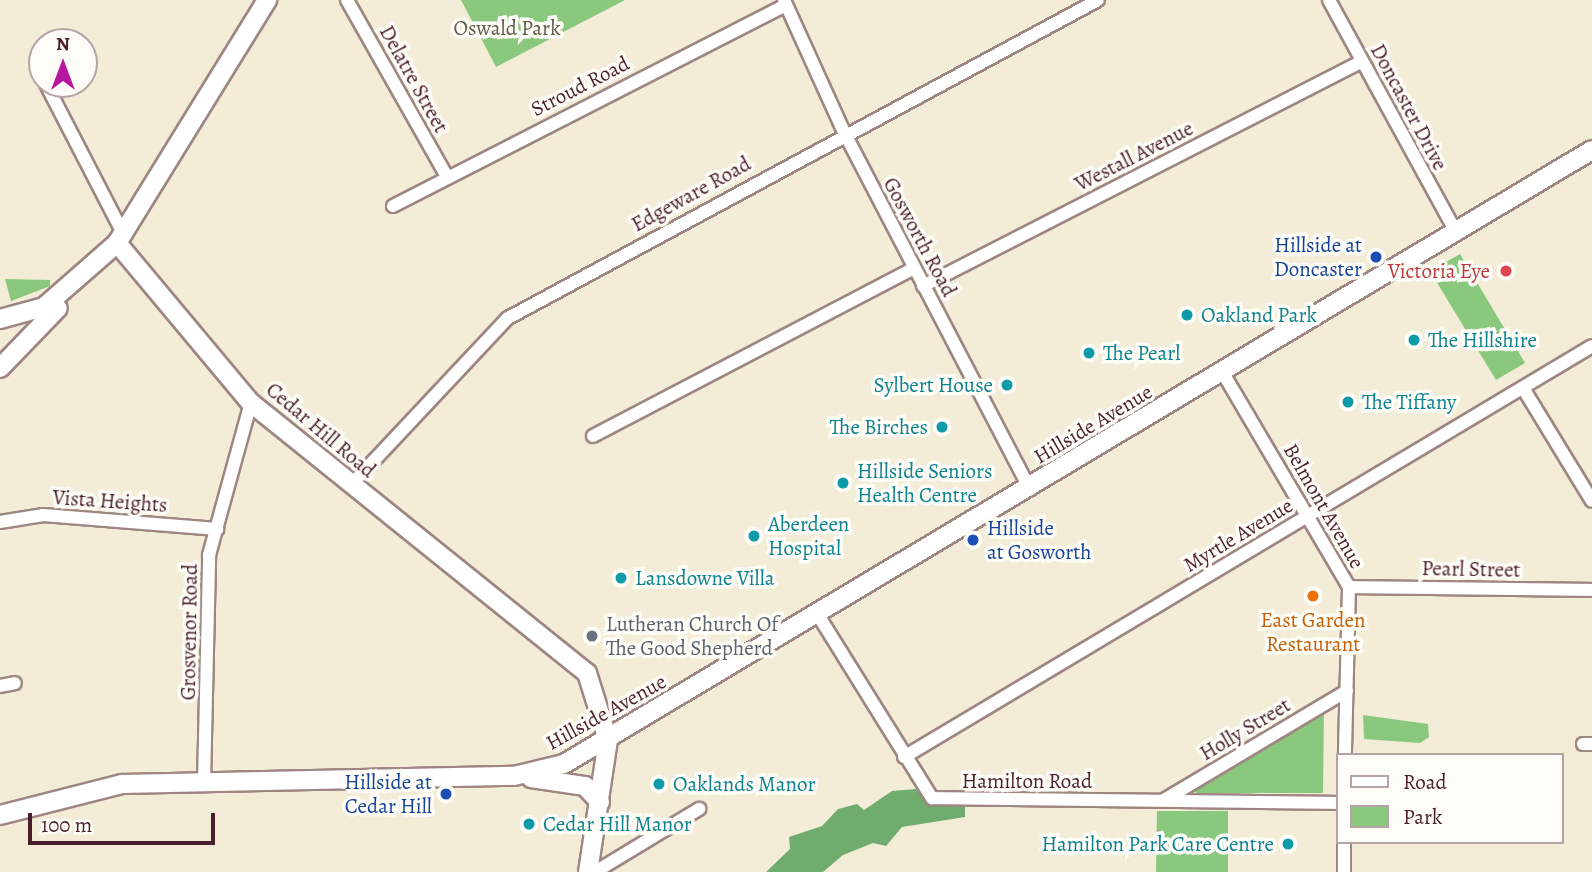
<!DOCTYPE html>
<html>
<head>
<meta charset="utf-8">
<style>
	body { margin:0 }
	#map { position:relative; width:1592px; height:872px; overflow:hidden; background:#f3edd8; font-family:Alegreya,serif }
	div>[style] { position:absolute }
	.green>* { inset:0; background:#8ac87e }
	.forest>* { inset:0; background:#6fac6d }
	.roads { filter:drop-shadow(2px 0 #9e8682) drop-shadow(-2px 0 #9e8682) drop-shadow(0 2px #9e8682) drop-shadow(0 -2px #9e8682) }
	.street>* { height:12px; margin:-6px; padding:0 6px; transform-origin:6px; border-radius:6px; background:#fff }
	.secondary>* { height:18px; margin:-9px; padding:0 9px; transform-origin:9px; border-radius:9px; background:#fff }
	.dots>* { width:19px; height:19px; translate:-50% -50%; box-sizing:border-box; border:4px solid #fdfcf7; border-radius:50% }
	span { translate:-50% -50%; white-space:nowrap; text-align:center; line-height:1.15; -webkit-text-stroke:7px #fdfcf7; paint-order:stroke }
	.park-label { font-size:21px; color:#605a48 }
	.street-label { font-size:21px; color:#4a1f2b }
	.transit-label { font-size:21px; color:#164399 }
	.right { translate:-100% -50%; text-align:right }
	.left { translate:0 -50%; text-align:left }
	.health-label { font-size:21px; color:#be3a42 }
	.culture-label { font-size:21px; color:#0d838f }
	.food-label { font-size:21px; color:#c56008 }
	.worship-label { font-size:21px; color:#5b616d }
	.legend { position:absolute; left:1336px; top:753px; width:228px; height:91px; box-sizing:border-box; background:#fdfcf7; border:2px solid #b5a4a5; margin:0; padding:9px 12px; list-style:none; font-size:21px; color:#4a1f2b }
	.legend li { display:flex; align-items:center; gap:14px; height:35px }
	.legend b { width:35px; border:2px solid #b5a4a5 }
	.north { position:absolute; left:28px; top:28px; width:70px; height:70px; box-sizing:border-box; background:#fdfcf7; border:2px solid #b5a4a5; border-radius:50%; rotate:0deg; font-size:19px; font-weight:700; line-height:28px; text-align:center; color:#4a1f2b }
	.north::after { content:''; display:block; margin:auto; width:24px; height:32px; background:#b5179e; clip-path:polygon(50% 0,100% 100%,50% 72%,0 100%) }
	.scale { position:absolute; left:28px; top:813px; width:187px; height:32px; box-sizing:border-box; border:4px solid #4a1f2b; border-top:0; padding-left:9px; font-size:21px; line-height:24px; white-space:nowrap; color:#4a1f2b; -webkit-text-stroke:5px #fdfcf7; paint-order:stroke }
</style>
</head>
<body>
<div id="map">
	<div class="green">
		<div style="clip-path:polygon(461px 0,625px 0,496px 67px)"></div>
		<div style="clip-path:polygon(1460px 254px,1525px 363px,1496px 380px,1430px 271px)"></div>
		<div style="clip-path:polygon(5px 279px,50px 280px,50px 286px,11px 301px)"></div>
		<div style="clip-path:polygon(1324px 708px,1323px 793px,1196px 793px,1196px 786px)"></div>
		<div style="clip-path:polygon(1363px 715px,1428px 724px,1429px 737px,1420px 743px,1364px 739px)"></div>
		<div style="clip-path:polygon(1157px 811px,1228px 811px,1228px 872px,1156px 872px)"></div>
	</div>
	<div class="forest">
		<div style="clip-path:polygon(916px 789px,930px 799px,965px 803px,965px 817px,902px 827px,886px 846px,873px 843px,843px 855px,823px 872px,766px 872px,790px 849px,789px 837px,822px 826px,838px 809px,857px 804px,864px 810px,892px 791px)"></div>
	</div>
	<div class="roads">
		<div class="street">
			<div style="left:347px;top:0;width:203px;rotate:60.5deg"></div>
			<div style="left:784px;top:0;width:145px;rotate:65.6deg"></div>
			<div style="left:844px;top:132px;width:403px;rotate:62.5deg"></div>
			<div style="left:1329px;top:0;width:264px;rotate:61.3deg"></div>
			<div style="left:46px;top:84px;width:165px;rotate:62.7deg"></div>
			<div style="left:393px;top:206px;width:441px;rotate:-27.1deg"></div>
			<div style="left:923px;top:286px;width:493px;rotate:-27.1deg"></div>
			<div style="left:1223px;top:373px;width:248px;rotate:59.5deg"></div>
			<div style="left:1349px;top:587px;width:168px;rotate:91.4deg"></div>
			<div style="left:1523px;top:388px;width:132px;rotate:58.6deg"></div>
			<div style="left:593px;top:436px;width:362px;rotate:-27.6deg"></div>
			<div style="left:351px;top:485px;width:229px;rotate:-46.8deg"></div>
			<div style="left:508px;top:318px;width:670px;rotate:-28.32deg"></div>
			<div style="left:0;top:522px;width:44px;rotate:-9.2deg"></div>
			<div style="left:43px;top:515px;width:175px;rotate:4.6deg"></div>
			<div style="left:1349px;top:587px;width:243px;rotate:0.7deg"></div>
			<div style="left:818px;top:615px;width:216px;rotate:58.1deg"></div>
			<div style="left:932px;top:798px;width:406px;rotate:0.7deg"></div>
			<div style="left:0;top:686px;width:15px;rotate:-11deg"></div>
			<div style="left:1583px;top:744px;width:9px"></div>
			<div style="left:904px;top:757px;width:801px;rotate:-30.85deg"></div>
			<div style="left:204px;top:783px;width:228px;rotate:-88.7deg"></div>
			<div style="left:209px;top:555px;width:158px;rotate:-74.6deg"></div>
			<div style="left:1164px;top:800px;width:213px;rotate:-30.8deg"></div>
			<div style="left:595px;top:872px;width:122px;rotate:-31.2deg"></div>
			<div style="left:1344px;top:872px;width:30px;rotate:-90deg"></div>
		</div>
		<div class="secondary">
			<div style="left:117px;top:243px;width:209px;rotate:50.1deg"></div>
			<div style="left:251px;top:403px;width:431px;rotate:38.8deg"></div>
			<div style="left:587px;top:673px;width:70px;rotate:72.6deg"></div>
			<div style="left:608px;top:740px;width:134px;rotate:98.6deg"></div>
			<div style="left:0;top:319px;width:46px;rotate:-15.3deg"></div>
			<div style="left:44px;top:307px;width:97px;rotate:-41.2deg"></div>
			<div style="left:117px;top:243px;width:286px;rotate:-58.3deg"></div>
			<div style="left:0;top:368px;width:83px;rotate:-46deg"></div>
			<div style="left:531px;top:778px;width:55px;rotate:8.4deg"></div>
			<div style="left:585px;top:786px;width:22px;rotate:47deg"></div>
			<div style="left:0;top:815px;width:126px;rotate:-14.3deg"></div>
			<div style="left:122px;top:784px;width:392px;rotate:-1.2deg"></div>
			<div style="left:514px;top:776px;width:51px;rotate:-13.5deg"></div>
			<div style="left:564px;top:764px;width:1197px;rotate:-30.85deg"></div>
		</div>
	</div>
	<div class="dots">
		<div style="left:1376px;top:257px;background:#1a4fb4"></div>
		<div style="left:1506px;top:271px;background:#e0444e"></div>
		<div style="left:1187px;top:315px;background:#0f9aa8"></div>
		<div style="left:1414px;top:340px;background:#0f9aa8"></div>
		<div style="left:1089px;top:353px;background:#0f9aa8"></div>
		<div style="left:1007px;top:385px;background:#0f9aa8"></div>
		<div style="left:1348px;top:402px;background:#0f9aa8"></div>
		<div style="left:942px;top:427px;background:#0f9aa8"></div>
		<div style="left:843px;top:483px;background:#0f9aa8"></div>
		<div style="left:754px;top:536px;background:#0f9aa8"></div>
		<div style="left:973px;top:540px;background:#1a4fb4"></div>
		<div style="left:621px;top:578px;background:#0f9aa8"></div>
		<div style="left:1313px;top:596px;background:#e8710a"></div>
		<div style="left:592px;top:636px;background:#6b7280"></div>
		<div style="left:659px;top:784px;background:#0f9aa8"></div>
		<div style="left:446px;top:794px;background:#1a4fb4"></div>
		<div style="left:529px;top:824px;background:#0f9aa8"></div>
		<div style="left:1288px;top:844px;background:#0f9aa8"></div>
	</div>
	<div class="park-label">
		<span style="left:507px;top:28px">Oswald Park</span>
	</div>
	<div class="street-label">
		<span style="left:414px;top:79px;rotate:61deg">Delatre Street</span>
		<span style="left:580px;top:86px;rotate:-27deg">Stroud Road</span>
		<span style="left:1409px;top:107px;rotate:62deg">Doncaster Drive</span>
		<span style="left:1134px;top:156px;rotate:-27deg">Westall Avenue</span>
		<span style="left:691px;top:194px;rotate:-29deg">Edgeware Road</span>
		<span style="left:920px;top:237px;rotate:62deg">Gosworth Road</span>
		<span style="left:1093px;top:424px;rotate:-31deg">Hillside Avenue</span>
		<span style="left:321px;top:430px;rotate:40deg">Cedar Hill Road</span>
		<span style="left:110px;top:501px;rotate:4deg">Vista Heights</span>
		<span style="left:1324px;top:506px;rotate:60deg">Belmont Avenue</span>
		<span style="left:1238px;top:535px;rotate:-31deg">Myrtle Avenue</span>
		<span style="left:1471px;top:569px;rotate:1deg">Pearl Street</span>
		<span style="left:189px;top:632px;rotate:-89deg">Grosvenor Road</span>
		<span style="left:606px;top:712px;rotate:-29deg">Hillside Avenue</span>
		<span style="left:1245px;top:729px;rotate:-31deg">Holly Street</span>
		<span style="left:1027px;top:781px">Hamilton Road</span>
	</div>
	<div class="transit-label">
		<span class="right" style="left:1362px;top:257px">Hillside at<br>Doncaster</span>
		<span class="left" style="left:987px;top:540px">Hillside<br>at Gosworth</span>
		<span class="right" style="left:432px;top:794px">Hillside at<br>Cedar Hill</span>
	</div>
	<div class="health-label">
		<span class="right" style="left:1490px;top:271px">Victoria Eye</span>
	</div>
	<div class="culture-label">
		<span class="left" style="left:1201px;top:315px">Oakland Park</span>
		<span class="left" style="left:1428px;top:340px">The Hillshire</span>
		<span class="left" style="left:1103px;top:353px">The Pearl</span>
		<span class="right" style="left:993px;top:385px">Sylbert House</span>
		<span class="left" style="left:1362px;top:402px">The Tiffany</span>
		<span class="right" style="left:928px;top:427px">The Birches</span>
		<span class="left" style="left:857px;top:483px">Hillside Seniors<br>Health Centre</span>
		<span class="left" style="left:768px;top:536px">Aberdeen<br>Hospital</span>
		<span class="left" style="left:635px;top:578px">Lansdowne Villa</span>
		<span class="left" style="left:673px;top:784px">Oaklands Manor</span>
		<span class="left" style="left:543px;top:824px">Cedar Hill Manor</span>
		<span class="right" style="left:1274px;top:844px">Hamilton Park Care Centre</span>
	</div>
	<div class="food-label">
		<span style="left:1313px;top:632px">East Garden<br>Restaurant</span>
	</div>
	<div class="worship-label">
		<span class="left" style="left:606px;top:636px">Lutheran Church Of<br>The Good Shepherd</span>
	</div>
	<ul class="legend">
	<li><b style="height:9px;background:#fff"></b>Road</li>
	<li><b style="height:19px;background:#8ac87e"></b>Park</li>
	</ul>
	<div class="north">N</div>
	<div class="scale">100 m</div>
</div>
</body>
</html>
